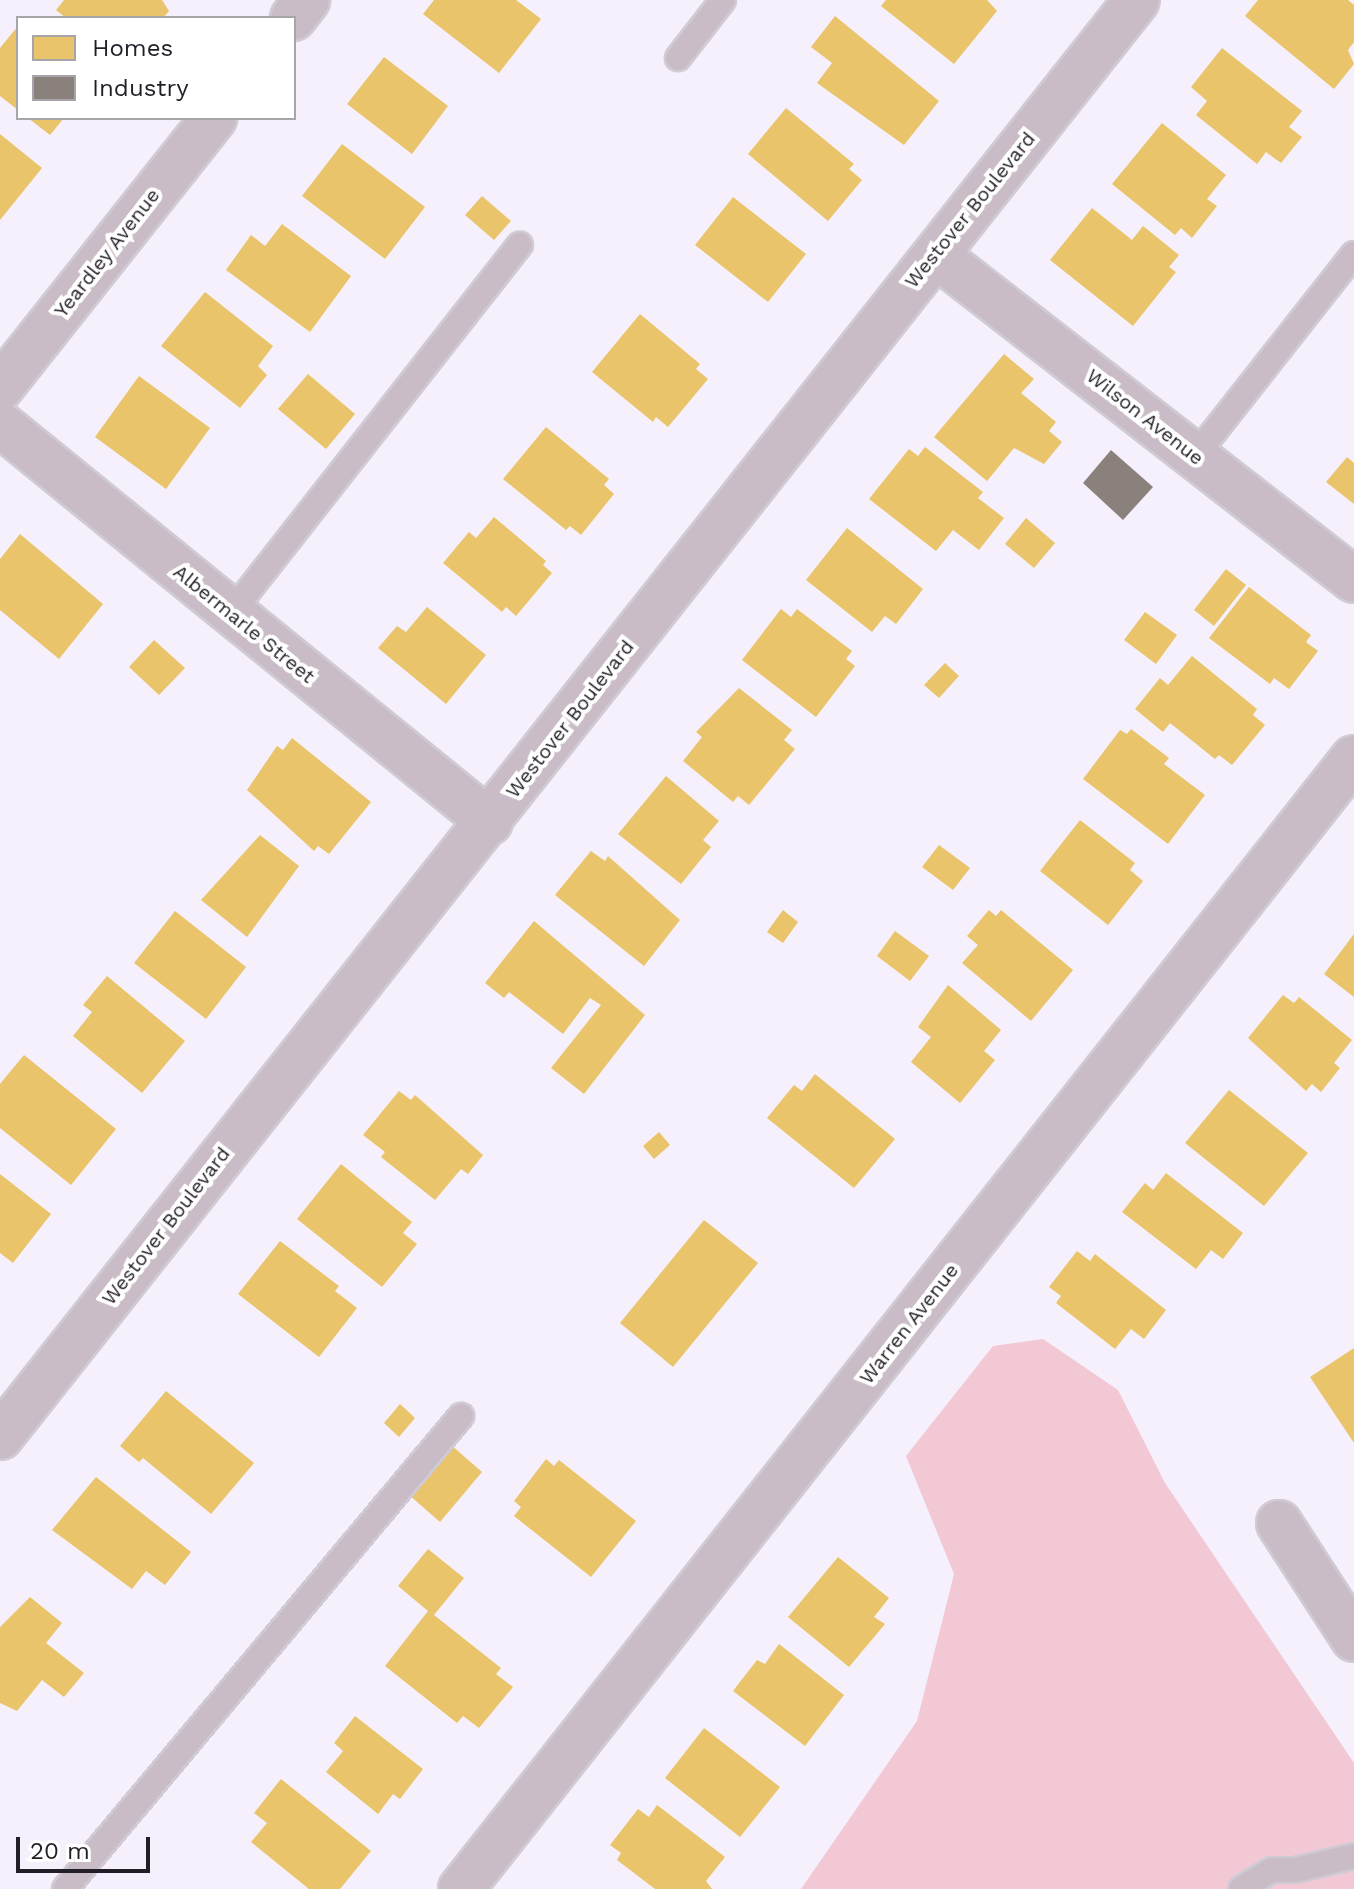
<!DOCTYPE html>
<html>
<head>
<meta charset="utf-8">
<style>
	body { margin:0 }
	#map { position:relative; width:1354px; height:1889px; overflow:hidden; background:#f5f0fb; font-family:"Work Sans",sans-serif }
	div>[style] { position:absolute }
	.forest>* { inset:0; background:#f2c8d4 }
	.homes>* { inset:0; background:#e9c46a }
	.industry>* { inset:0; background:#8a817c }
	.roads { filter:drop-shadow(2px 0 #cfcbd4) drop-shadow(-2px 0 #cfcbd4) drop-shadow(0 2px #cfcbd4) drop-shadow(0 -2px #cfcbd4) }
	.service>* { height:24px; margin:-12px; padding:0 12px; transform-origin:12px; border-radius:12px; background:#cabcc7 }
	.minor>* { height:44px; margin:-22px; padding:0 22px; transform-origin:22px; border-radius:22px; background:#cabcc7 }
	span { translate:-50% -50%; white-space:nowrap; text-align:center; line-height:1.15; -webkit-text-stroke:8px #fff; paint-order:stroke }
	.street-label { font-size:20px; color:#221e27 }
	.legend { position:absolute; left:16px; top:16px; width:280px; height:104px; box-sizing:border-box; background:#fff; border:2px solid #a7a5a9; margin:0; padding:10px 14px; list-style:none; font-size:24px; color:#221e27 }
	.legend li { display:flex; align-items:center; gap:16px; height:40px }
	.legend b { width:40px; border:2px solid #a7a5a9 }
	.scale { position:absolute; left:16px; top:1837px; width:134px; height:36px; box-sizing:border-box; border:4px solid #221e27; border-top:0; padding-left:10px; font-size:24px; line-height:28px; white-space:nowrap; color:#221e27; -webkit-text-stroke:6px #fff; paint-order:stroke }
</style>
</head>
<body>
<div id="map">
	<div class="forest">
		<div style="clip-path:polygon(1043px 1339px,1118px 1390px,1165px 1483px,1354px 1763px,1354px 1889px,801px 1889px,917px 1721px,954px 1574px,906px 1456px,993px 1346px)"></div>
	</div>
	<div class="homes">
		<div style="clip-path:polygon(64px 0,162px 0,169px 11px,163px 18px,66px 18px,56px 10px)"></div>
		<div style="clip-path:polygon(434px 0,516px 0,541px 19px,499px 73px,423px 14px)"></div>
		<div style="clip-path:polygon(886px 0,987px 0,997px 11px,954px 64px,881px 6px)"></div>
		<div style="clip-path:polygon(1258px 0,1348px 0,1354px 5px,1354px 42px,1348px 50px,1354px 64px,1334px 89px,1245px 16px)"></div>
		<div style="clip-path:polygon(835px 16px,939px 101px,904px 145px,817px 83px,832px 63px,811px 47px)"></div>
		<div style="clip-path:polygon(18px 26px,18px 110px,0 96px,0 48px)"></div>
		<div style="clip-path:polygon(1222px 48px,1302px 111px,1289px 127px,1302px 137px,1281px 163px,1266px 152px,1257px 164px,1196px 115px,1207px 101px,1191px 87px)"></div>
		<div style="clip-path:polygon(384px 57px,448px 106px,412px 154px,347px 104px)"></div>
		<div style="clip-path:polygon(786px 108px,854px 164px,849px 169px,862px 180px,828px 221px,748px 154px)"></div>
		<div style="clip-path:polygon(28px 118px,64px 118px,50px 135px)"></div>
		<div style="clip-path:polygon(1162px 123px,1226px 175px,1207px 199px,1217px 206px,1192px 238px,1181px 228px,1175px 235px,1112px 184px)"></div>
		<div style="clip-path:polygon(0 134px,42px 168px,0 220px)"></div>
		<div style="clip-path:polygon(342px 144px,425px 207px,385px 259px,302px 196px)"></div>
		<div style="clip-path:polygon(482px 196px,511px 221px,494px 240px,465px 215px)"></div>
		<div style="clip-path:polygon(733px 197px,806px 254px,768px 302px,695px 245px)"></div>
		<div style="clip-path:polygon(1092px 208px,1132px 240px,1143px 226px,1179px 255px,1169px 267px,1176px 272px,1133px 326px,1050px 260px)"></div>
		<div style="clip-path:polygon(282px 224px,351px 276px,310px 332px,226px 270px,251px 235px,265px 246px)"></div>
		<div style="clip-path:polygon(205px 292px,273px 346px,258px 366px,267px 375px,240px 408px,161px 346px)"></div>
		<div style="clip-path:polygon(640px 314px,700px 364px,696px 369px,708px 379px,668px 427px,656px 417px,653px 422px,592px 372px)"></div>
		<div style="clip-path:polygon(1004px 354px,1034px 379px,1021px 393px,1056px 422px,1049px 431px,1062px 442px,1044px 464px,1014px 448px,987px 481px,934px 437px)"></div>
		<div style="clip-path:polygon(308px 374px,355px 414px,326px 449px,278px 409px)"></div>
		<div style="clip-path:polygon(139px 376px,210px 428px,166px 489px,95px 437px)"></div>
		<div style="clip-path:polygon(546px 427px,609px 479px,604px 485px,614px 494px,581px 535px,570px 526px,566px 530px,503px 479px)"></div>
		<div style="clip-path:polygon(925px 447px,983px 492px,978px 498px,1004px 518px,979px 550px,953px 530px,936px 551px,869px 499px,909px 449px,918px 456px)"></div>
		<div style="clip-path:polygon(1347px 457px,1354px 463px,1354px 504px,1326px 482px)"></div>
		<div style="clip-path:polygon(494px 517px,546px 561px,543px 565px,552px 573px,516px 616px,506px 607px,502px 612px,443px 563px,469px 532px,476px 538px)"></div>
		<div style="clip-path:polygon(1026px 518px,1055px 543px,1034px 568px,1005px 544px)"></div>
		<div style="clip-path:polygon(847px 528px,923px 589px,896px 624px,885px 616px,872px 632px,806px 580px)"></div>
		<div style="clip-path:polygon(20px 534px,103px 604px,59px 659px,0 610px,0 559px)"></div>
		<div style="clip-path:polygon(1226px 569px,1246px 585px,1214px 626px,1194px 610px)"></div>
		<div style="clip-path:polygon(1249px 587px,1311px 635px,1306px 642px,1318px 651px,1289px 689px,1274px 678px,1270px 684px,1209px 638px)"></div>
		<div style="clip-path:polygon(427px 607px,486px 655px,446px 704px,378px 648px,397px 626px,406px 632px)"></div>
		<div style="clip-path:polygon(781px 609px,791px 617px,797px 609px,852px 651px,846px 659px,855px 666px,816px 717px,742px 660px)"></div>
		<div style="clip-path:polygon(1145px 612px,1177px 635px,1156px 664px,1124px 640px)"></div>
		<div style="clip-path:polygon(154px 640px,185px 668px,159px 695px,129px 667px)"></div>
		<div style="clip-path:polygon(1192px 656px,1257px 709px,1253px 715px,1265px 725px,1232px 765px,1219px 755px,1215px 759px,1170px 723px,1163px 732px,1135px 709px,1160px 678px,1168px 685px)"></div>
		<div style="clip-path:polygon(945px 663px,959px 676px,939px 698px,924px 685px)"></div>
		<div style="clip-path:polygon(739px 688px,792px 730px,784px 740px,795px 749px,749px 805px,738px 796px,733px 802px,683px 761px,702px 737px,696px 732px)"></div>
		<div style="clip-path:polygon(1131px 729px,1169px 758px,1164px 764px,1205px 795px,1168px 844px,1083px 779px,1120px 730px,1127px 734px)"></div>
		<div style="clip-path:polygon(292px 738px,371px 802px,329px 854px,318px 846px,314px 851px,247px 790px,277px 746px,283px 750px)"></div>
		<div style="clip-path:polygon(666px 776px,719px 821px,703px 840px,711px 847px,681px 884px,618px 834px)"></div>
		<div style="clip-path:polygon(1080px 820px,1135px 863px,1130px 870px,1143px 881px,1108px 925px,1040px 871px)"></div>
		<div style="clip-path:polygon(260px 835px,299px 866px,247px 937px,201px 900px)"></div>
		<div style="clip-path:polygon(939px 845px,970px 868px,953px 890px,922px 867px)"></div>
		<div style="clip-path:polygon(591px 851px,605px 861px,608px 856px,680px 920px,644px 966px,555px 895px)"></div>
		<div style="clip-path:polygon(783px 910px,798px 922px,783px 943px,767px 932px)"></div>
		<div style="clip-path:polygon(989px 910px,996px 916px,1001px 910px,1073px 970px,1031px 1021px,962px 963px,978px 945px,967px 936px)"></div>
		<div style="clip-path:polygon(175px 911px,246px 967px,206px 1019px,134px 963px)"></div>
		<div style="clip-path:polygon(534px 921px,645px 1015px,584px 1094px,551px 1068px,601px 1005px,590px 998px,563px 1034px,509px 992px,504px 998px,485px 983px)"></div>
		<div style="clip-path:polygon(895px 931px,929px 956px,910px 981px,877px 956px)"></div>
		<div style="clip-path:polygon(1354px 934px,1354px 997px,1324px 974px)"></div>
		<div style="clip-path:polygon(107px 976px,185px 1041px,142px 1093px,73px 1036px,92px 1012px,83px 1005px)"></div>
		<div style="clip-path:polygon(948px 985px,1001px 1030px,984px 1051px,995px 1060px,960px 1103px,911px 1062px,931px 1037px,918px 1027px)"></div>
		<div style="clip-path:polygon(1283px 995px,1294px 1003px,1299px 997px,1352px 1040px,1334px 1063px,1340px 1068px,1321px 1092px,1312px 1084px,1306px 1091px,1248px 1038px)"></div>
		<div style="clip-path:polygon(24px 1055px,116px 1129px,71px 1185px,0 1128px,0 1084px)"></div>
		<div style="clip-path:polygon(815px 1074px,895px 1139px,854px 1188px,767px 1118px,794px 1085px,802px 1091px)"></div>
		<div style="clip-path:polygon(1229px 1090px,1308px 1153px,1264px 1206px,1185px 1143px)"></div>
		<div style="clip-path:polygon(399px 1091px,411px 1100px,415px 1095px,483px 1155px,468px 1174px,461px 1169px,435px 1200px,381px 1157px,385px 1152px,363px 1135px)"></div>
		<div style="clip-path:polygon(659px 1132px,670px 1145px,654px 1159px,643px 1146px)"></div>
		<div style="clip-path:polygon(341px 1164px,412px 1222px,403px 1233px,417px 1244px,382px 1287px,297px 1219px)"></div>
		<div style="clip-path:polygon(1166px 1173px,1243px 1233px,1223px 1259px,1211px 1250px,1196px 1269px,1122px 1212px,1145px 1183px,1153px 1190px)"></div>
		<div style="clip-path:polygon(0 1174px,51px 1214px,13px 1263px,0 1253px)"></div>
		<div style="clip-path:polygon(704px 1220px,758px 1263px,673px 1367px,620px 1323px)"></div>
		<div style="clip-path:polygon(280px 1241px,339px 1286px,335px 1291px,357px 1308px,319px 1357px,238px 1294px)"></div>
		<div style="clip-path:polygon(1077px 1251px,1090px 1261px,1095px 1254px,1166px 1310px,1144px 1339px,1131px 1329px,1115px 1349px,1056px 1303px,1061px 1296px,1049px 1287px)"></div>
		<div style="clip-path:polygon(1354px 1348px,1354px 1443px,1310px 1377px)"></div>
		<div style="clip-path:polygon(166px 1391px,254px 1463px,211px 1514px,143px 1458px,139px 1462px,120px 1446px)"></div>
		<div style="clip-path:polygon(400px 1404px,415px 1418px,399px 1437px,384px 1423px)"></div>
		<div style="clip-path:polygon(451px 1445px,482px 1472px,440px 1522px,409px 1495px)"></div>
		<div style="clip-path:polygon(546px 1459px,554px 1466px,559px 1460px,636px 1521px,591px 1577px,514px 1516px,521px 1507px,514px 1501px)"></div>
		<div style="clip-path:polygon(96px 1477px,191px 1552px,165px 1585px,146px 1571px,132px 1589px,52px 1530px)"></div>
		<div style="clip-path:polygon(428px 1549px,464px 1578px,434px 1615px,501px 1668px,496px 1674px,513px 1687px,479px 1728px,463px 1716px,457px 1723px,385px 1666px,428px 1611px,398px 1586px)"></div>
		<div style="clip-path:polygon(838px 1557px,889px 1598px,874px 1617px,885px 1624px,849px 1667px,788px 1617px)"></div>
		<div style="clip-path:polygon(30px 1597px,62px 1623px,46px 1643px,84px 1673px,64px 1697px,42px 1680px,17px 1711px,0 1703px,0 1627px)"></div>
		<div style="clip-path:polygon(779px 1644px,844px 1695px,805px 1746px,733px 1691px,757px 1660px,765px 1664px)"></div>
		<div style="clip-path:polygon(355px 1716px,423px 1769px,400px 1799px,393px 1794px,378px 1814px,326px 1772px,343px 1751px,334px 1743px)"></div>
		<div style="clip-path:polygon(704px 1728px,780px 1787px,740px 1837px,665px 1778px)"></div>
		<div style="clip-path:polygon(281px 1779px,371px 1851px,340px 1889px,309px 1889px,251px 1842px,267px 1823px,254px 1813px)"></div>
		<div style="clip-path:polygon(657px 1805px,725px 1857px,706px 1881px,712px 1889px,655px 1889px,617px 1860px,621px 1853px,610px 1845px,638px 1809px,649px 1817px)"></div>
	</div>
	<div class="industry">
		<div style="clip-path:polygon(1111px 450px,1153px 487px,1123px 520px,1083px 483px)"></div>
	</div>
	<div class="roads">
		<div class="service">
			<div style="left:678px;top:58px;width:73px;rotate:-52.2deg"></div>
			<div style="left:1195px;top:456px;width:257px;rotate:-51.8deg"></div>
			<div style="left:231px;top:613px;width:468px;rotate:-51.9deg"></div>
			<div style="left:65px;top:1889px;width:617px;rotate:-50.06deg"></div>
			<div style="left:1241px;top:1889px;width:36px;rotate:-32deg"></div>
			<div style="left:1272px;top:1870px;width:23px"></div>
			<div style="left:1295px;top:1870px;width:61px;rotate:-13.3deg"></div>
		</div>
		<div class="minor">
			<div style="left:293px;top:18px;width:23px;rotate:-52deg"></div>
			<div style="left:936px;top:255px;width:529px;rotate:37.87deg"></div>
			<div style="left:0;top:388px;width:345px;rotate:-51.6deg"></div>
			<div style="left:0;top:424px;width:631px;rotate:39.09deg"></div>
			<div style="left:0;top:1437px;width:1832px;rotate:-51.65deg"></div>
			<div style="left:1279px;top:1523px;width:138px;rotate:57.1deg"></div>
			<div style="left:461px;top:1889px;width:1441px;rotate:-51.71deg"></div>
		</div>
	</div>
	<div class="street-label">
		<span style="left:970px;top:210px;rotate:-51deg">Westover Boulevard</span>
		<span style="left:107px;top:253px;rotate:-52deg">Yeardley Avenue</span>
		<span style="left:1145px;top:417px;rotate:38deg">Wilson Avenue</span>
		<span style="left:244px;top:624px;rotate:39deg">Albermarle Street</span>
		<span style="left:570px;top:719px;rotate:-52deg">Westover Boulevard</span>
		<span style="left:166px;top:1226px;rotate:-52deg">Westover Boulevard</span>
		<span style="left:909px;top:1324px;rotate:-52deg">Warren Avenue</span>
	</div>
	<ul class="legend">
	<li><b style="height:22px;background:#e9c46a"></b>Homes</li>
	<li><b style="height:22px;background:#8a817c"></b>Industry</li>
	</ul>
	<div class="scale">20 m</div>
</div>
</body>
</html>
